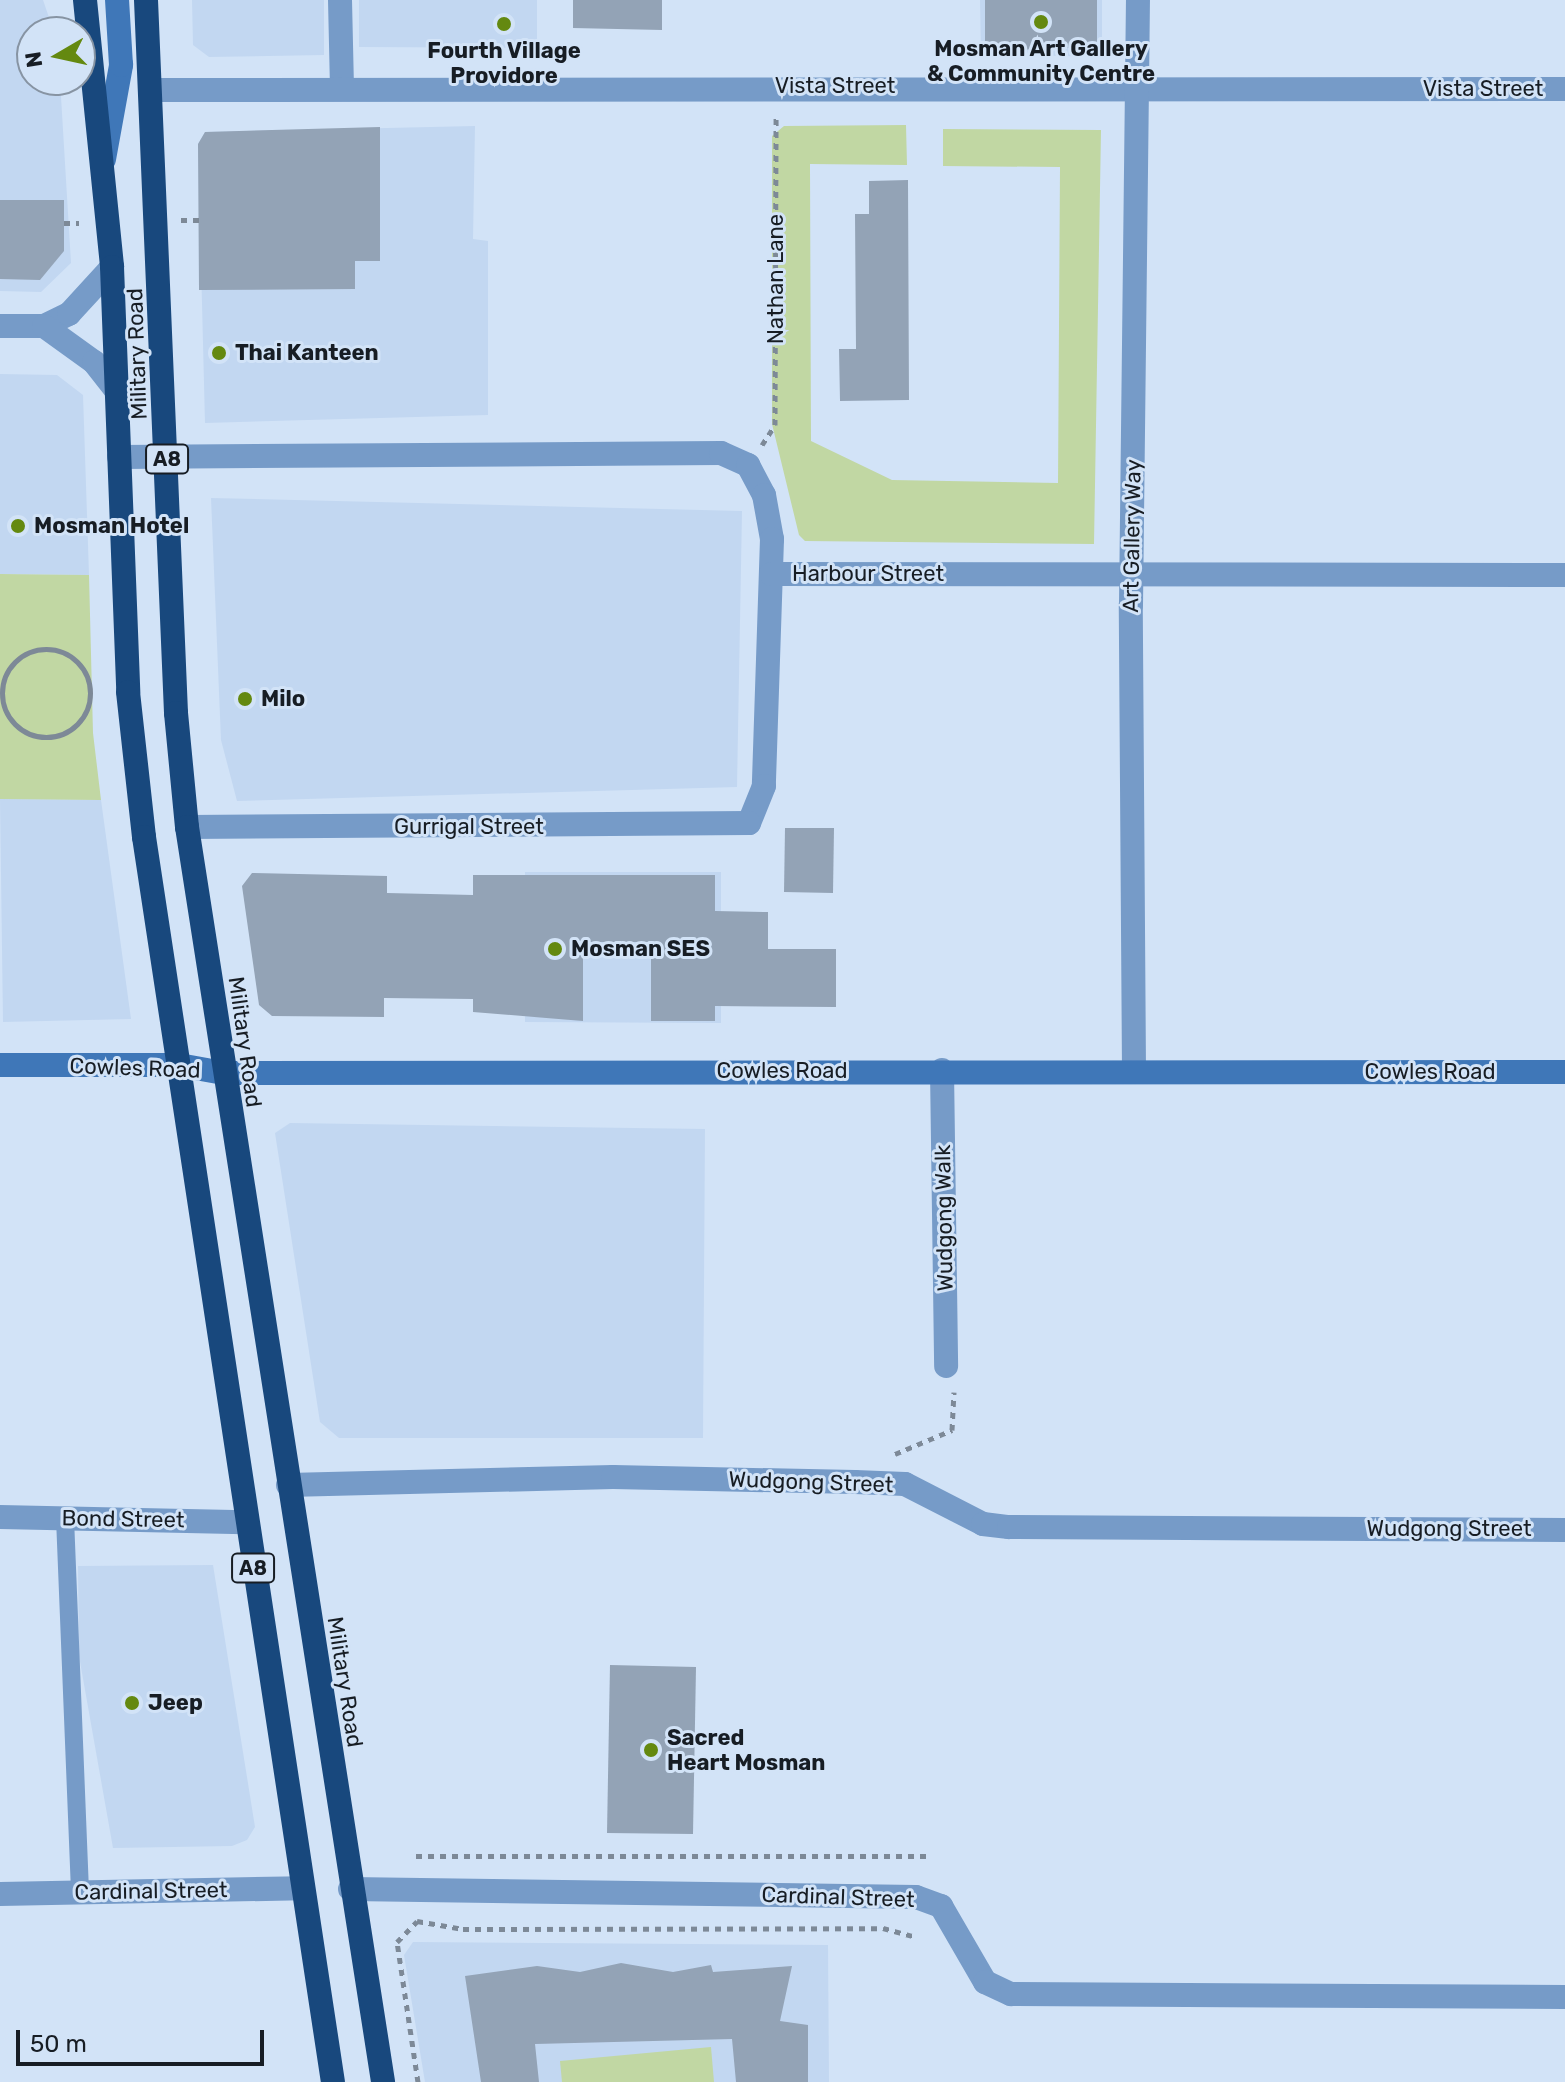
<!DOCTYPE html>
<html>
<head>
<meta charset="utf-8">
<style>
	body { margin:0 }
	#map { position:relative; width:1565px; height:2082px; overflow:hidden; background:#d2e3f7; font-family:Rubik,sans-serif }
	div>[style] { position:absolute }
	.built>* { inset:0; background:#c2d7f1 }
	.green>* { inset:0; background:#c1d7a3 }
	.building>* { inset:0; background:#93a3b6 }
	.path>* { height:5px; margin-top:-2.5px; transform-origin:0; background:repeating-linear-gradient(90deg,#7d8997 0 6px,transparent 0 12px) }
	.path>.ring { margin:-2.5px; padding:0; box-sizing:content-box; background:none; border:5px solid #7d8997; border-radius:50% }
	.lane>* { height:18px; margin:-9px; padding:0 9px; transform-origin:9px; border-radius:9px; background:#769bc8 }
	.street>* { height:24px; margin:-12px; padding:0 12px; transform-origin:12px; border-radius:12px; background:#769bc8 }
	.secondary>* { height:24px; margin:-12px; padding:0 12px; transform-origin:12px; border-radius:12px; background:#3f77b8 }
	.highway>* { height:24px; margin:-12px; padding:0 12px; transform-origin:12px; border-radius:12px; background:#18487d }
	.dots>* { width:22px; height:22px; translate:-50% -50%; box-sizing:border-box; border:4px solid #d2e3f7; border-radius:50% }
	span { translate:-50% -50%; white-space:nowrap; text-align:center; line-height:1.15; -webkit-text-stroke:6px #d2e3f7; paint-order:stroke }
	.shield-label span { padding:2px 6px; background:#d2e3f7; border:2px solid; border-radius:6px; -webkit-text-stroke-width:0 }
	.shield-label { font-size:20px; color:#171d24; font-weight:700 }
	.poi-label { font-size:22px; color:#171d24; font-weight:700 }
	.left { translate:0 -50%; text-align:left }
	.street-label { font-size:22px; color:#171d24 }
	.north { position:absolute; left:16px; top:16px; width:80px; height:80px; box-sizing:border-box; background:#d2e3f7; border:2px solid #8794a3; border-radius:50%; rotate:261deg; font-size:22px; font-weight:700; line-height:32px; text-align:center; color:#171d24 }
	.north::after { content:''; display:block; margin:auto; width:28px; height:36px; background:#648910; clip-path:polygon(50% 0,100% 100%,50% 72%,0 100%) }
	.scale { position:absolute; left:16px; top:2030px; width:248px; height:36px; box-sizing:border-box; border:4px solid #171d24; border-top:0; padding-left:10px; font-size:24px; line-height:28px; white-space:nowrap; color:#171d24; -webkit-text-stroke:6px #d2e3f7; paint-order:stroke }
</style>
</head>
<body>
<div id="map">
	<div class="built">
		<div style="clip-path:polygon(0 0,43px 0,54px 32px,32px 32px,32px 80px,60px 80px,71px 263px,41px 292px,0 291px)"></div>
		<div style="clip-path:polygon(192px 0,324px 0,324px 55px,209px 57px,193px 45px)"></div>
		<div style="clip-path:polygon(359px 0,537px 0,537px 48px,359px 47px)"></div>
		<div style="clip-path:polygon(980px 0,1102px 0,1102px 57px,981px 54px)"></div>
		<div style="clip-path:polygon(475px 126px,473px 239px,488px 241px,488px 415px,205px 423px,198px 144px,205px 132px)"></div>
		<div style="clip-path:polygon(0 374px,57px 375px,83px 395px,89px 575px,0 574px)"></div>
		<div style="clip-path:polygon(211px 498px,742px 511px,737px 787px,237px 801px,221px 740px)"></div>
		<div style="clip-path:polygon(0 799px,101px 800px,131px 1019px,3px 1022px)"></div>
		<div style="clip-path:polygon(525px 872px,721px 872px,721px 1023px,525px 1022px)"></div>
		<div style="clip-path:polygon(290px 1123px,705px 1129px,703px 1438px,339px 1438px,320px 1422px,275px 1133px)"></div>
		<div style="clip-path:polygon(213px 1565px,255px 1827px,247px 1840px,232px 1846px,113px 1848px,79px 1656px,78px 1566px)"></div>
		<div style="clip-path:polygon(413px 1942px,828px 1945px,829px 2082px,425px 2082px,404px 1955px)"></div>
	</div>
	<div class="green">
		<div style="clip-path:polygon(906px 125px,907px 165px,810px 164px,811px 441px,892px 480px,1058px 483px,1060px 167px,943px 166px,943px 129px,1101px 130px,1094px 544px,805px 541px,799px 535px,772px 424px,772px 136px,784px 126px)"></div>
		<div style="clip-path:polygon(0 574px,89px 575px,93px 733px,101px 800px,0 799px)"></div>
		<div style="clip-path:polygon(711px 2047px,714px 2082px,562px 2082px,560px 2061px)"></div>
	</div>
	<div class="building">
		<div style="clip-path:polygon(573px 0,662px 0,662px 30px,573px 28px)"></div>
		<div style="clip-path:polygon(985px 0,1097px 0,1097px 47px,993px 51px,994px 45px,985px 45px)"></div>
		<div style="clip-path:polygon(380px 127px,380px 261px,355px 261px,355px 289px,199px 290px,198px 144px,205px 132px)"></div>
		<div style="clip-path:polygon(908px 180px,909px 400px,840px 401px,839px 349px,856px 349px,855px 214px,869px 214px,869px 181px)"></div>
		<div style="clip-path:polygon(0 200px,64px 200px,64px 251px,40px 280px,0 279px)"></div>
		<div style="clip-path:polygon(785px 828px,834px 828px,833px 893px,784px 892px)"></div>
		<div style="clip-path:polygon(252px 873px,387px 876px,387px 893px,473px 895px,473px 875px,715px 875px,715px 911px,768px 912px,768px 949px,836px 949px,836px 1007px,715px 1006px,715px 1021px,651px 1021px,651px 942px,583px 942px,583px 1021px,473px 1012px,473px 999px,384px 998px,384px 1017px,272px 1016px,259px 1005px,242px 886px)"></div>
		<div style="clip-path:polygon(610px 1665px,696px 1667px,693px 1834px,607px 1833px)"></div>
		<div style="clip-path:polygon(621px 1963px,673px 1972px,711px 1965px,713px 1972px,792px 1966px,780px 2021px,808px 2025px,808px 2082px,736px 2082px,732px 2039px,535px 2044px,539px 2082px,481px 2082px,465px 1976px,537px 1966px,580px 1972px)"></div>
	</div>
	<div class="path">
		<div style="left:181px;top:220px;width:18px"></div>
		<div style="left:64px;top:223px;width:15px"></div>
		<div style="left:762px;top:445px;width:24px;rotate:-57deg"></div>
		<div style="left:775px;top:425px;width:310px;rotate:-89.8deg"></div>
		<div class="ring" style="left:2px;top:649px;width:83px;height:83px"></div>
		<div style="left:895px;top:1454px;width:62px;rotate:-22.8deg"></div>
		<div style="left:952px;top:1430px;width:38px;rotate:-87deg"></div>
		<div style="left:416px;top:1856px;width:514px"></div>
		<div style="left:418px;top:2082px;width:142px;rotate:-98.5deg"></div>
		<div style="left:397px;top:1942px;width:29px;rotate:-46deg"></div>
		<div style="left:417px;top:1921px;width:47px;rotate:9.9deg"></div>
		<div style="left:463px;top:1929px;width:420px;rotate:-0.1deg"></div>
		<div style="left:883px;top:1928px;width:34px;rotate:15deg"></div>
	</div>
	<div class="lane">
		<div style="left:65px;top:1518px;width:374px;rotate:87.7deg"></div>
	</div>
	<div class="street">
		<div style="left:340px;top:0;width:87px;rotate:88.7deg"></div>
		<div style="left:152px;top:90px;width:1413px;rotate:-0.04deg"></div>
		<div style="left:0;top:326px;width:44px"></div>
		<div style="left:44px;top:326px;width:28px;rotate:-26deg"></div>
		<div style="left:69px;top:314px;width:64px;rotate:-47.5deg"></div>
		<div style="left:44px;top:326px;width:62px;rotate:35.8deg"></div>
		<div style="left:94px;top:362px;width:37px;rotate:52deg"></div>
		<div style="left:119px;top:457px;width:602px;rotate:-0.38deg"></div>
		<div style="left:721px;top:453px;width:30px;rotate:24deg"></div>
		<div style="left:748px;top:465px;width:34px;rotate:62deg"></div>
		<div style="left:764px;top:495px;width:45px;rotate:79.7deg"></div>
		<div style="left:772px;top:539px;width:247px;rotate:91.9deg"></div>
		<div style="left:764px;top:786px;width:40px;rotate:112deg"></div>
		<div style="left:749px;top:823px;width:562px;rotate:179.59deg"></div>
		<div style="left:771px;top:574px;width:794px;rotate:0.07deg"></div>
		<div style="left:942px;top:1070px;width:296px;rotate:89.2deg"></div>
		<div style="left:1134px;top:1071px;width:466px;rotate:-90.4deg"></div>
		<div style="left:1131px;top:605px;width:605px;rotate:-89.34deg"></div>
		<div style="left:288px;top:1485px;width:325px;rotate:-1.4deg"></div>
		<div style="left:613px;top:1477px;width:242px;rotate:1.2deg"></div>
		<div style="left:855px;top:1482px;width:50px;rotate:2.3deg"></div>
		<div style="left:905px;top:1484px;width:88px;rotate:27.1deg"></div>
		<div style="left:983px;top:1524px;width:26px;rotate:7deg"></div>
		<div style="left:1009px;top:1527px;width:556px;rotate:0.31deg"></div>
		<div style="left:0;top:1517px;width:245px;rotate:1.2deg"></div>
		<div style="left:350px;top:1889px;width:566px;rotate:0.81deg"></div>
		<div style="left:916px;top:1897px;width:27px;rotate:20deg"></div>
		<div style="left:941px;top:1906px;width:88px;rotate:59.9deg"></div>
		<div style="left:985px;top:1982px;width:29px;rotate:25deg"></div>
		<div style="left:1011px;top:1994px;width:554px;rotate:0.31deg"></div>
		<div style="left:0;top:1894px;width:301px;rotate:-1.1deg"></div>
	</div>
	<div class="secondary">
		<div style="left:104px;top:159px;width:96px;rotate:-79.7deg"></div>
		<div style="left:121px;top:65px;width:65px;rotate:-93.5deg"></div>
		<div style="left:0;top:1065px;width:179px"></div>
		<div style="left:179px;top:1065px;width:45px;rotate:10.3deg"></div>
		<div style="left:223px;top:1073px;width:1342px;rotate:-0.04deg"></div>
	</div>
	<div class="highway">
		<div style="left:85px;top:0;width:268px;rotate:84.2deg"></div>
		<div style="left:112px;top:267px;width:425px;rotate:87.8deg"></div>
		<div style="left:128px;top:692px;width:146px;rotate:83.7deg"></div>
		<div style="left:144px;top:837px;width:1259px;rotate:81.37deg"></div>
		<div style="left:146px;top:0;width:714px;rotate:87.59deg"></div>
		<div style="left:176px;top:713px;width:115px;rotate:84.5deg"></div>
		<div style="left:187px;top:827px;width:1270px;rotate:81.12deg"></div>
	</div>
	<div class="dots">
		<div style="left:1041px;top:22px;background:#648910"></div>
		<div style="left:504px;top:24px;background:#648910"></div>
		<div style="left:219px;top:353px;background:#648910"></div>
		<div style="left:18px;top:526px;background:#648910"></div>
		<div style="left:245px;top:699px;background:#648910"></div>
		<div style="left:555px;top:949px;background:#648910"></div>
		<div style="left:132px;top:1703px;background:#648910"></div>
		<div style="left:651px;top:1750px;background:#648910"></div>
	</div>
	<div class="shield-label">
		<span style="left:167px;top:459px">A8</span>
		<span style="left:253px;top:1568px">A8</span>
	</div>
	<div class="poi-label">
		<span style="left:1041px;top:61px">Mosman Art Gallery<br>&amp; Community Centre</span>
		<span style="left:504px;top:63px">Fourth Village<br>Providore</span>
		<span class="left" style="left:235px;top:353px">Thai Kanteen</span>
		<span class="left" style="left:34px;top:526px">Mosman Hotel</span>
		<span class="left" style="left:261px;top:699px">Milo</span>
		<span class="left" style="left:571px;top:949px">Mosman SES</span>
		<span class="left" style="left:148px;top:1703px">Jeep</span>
		<span class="left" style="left:667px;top:1750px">Sacred<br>Heart Mosman</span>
	</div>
	<div class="street-label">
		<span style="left:835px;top:86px">Vista Street</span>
		<span style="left:1483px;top:89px">Vista Street</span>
		<span style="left:776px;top:279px;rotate:-90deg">Nathan Lane</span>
		<span style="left:137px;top:354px;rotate:-92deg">Military Road</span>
		<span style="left:1132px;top:536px;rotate:-89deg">Art Gallery Way</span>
		<span style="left:868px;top:574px">Harbour Street</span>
		<span style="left:469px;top:827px">Gurrigal Street</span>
		<span style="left:245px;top:1042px;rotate:82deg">Military Road</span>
		<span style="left:135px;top:1068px;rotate:2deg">Cowles Road</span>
		<span style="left:782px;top:1071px">Cowles Road</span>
		<span style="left:1430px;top:1072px">Cowles Road</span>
		<span style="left:944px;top:1218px;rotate:-91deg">Wudgong Walk</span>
		<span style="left:811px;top:1482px;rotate:2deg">Wudgong Street</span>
		<span style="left:123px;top:1519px;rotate:1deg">Bond Street</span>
		<span style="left:1449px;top:1529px">Wudgong Street</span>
		<span style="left:345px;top:1682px;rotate:81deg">Military Road</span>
		<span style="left:151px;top:1891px;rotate:-1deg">Cardinal Street</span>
		<span style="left:838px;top:1897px;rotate:2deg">Cardinal Street</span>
	</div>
	<div class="north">N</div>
	<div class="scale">50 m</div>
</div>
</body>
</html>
